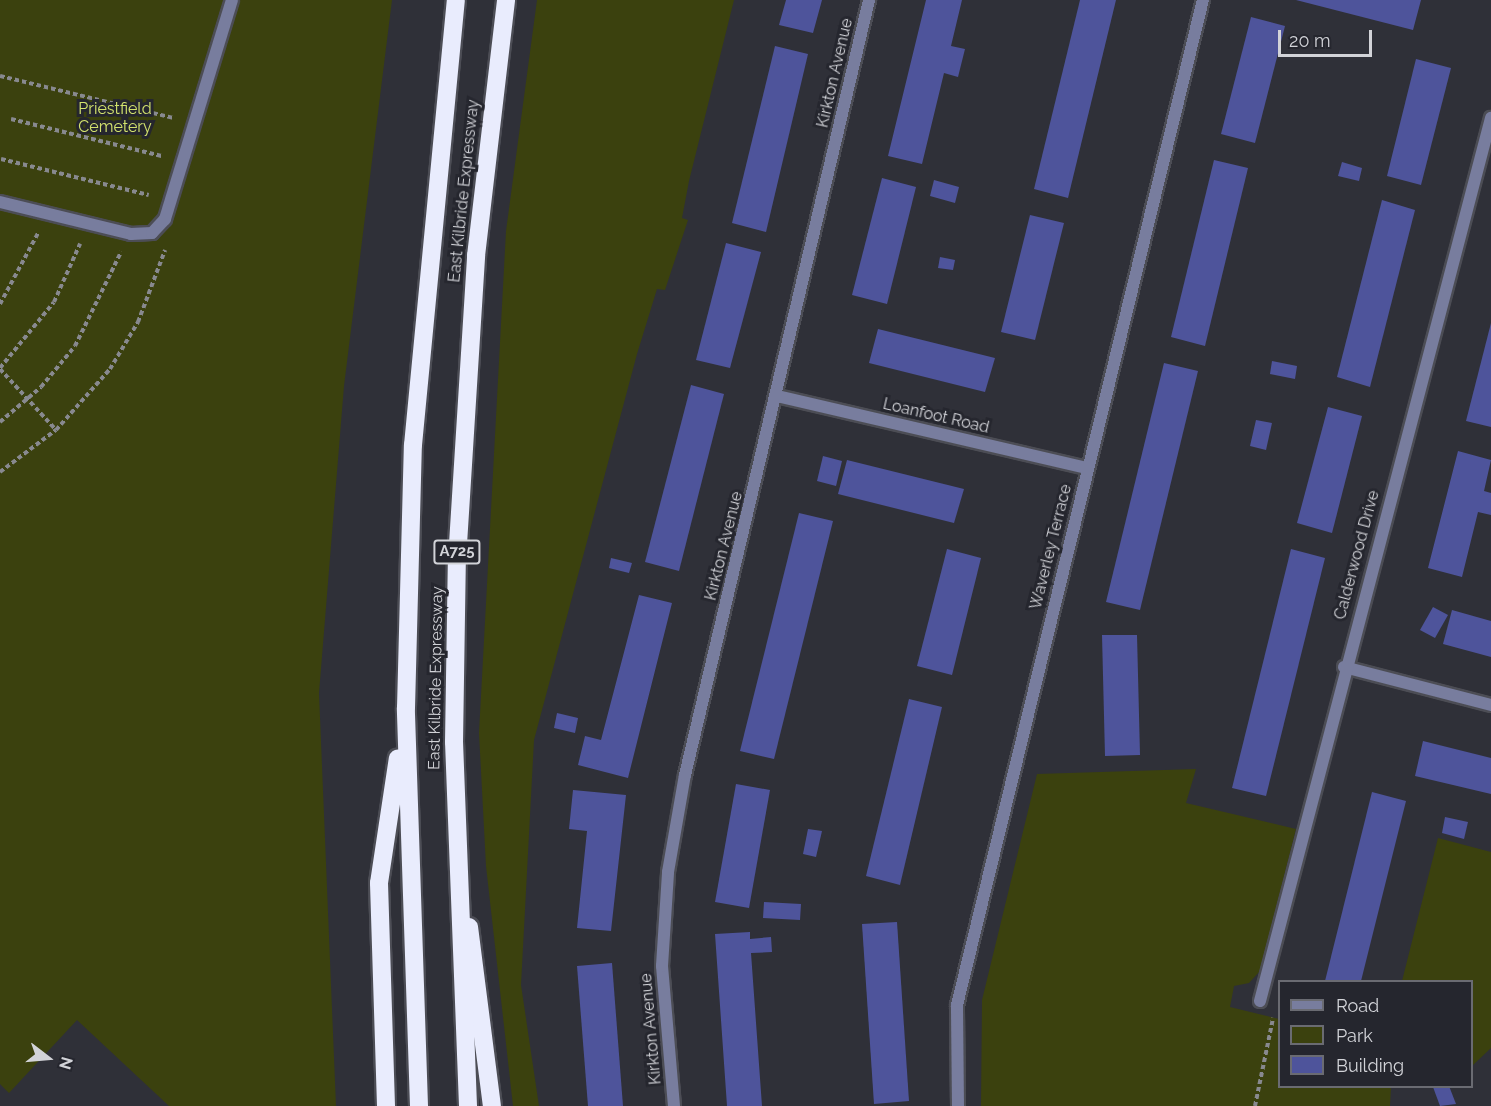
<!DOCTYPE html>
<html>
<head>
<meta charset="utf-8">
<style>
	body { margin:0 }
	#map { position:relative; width:1491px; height:1106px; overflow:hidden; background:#2f3038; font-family:Raleway,sans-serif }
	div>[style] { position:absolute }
	.green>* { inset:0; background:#3b410e }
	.building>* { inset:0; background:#4e549b }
	.path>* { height:4px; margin-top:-2px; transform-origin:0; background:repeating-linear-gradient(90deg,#88898f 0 4.5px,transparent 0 7.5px) }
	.roads { filter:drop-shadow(2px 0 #4c4d55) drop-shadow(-2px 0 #4c4d55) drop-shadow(0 2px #4c4d55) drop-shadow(0 -2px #4c4d55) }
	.lane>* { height:12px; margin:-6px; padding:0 6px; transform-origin:6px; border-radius:6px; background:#787d9e }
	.street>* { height:12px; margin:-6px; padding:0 6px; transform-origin:6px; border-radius:6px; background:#787d9e }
	.highway>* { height:18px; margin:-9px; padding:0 9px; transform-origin:9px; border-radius:9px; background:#e9ecfd }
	span { translate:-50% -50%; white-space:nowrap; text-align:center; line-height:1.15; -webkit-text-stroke:6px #25262e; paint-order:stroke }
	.shield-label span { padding:2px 4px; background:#25262e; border:2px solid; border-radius:4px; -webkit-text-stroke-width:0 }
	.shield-label { font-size:15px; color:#d2d3d8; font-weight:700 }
	.street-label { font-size:16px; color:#d2d3d8 }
	.park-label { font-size:16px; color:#d3e36d }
	.legend { position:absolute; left:1278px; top:980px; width:195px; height:108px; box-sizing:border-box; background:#25262e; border:2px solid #6a6b72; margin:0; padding:8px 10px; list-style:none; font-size:18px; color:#d2d3d8 }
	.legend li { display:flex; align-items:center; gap:12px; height:30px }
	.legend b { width:30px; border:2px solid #6a6b72 }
	.north { position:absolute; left:18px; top:1028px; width:60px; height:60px; -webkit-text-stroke:4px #25262e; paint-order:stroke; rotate:106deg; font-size:16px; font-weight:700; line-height:24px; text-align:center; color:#d2d3d8 }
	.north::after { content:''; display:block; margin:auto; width:21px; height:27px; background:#d2d3d8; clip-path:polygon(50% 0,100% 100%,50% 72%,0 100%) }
	.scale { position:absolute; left:1278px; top:30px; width:94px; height:27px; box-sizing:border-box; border:3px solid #d2d3d8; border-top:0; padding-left:8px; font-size:18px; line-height:21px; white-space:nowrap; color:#d2d3d8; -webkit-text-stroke:4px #25262e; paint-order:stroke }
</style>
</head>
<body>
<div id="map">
	<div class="green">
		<div style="clip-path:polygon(0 0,392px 0,344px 386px,319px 693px,336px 1106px,169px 1106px,77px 1020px,9px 1093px,0 1084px)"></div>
		<div style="clip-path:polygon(537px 0,734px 0,689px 181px,682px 218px,688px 220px,665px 290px,657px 289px,637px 354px,534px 740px,521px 985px,539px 1106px,513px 1106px,486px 866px,479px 733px,506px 231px)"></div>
		<div style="clip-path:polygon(1196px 769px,1186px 803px,1296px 829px,1260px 971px,1249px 983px,1234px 986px,1230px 1007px,1279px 1019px,1280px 1086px,1391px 1087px,1390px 1106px,981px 1106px,982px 1000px,1037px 774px)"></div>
		<div style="clip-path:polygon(1438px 838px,1491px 852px,1491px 1048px,1472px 1066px,1472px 982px,1402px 981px)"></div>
	</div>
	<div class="building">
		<div style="clip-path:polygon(786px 0,822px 0,813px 33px,779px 25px)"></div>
		<div style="clip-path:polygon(926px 0,962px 0,951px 46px,965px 49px,958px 77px,944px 73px,922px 164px,888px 156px)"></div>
		<div style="clip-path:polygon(1080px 0,1116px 0,1068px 198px,1034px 189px)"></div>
		<div style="clip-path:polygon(1296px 0,1421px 0,1413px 30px)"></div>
		<div style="clip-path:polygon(1251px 17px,1285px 26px,1255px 143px,1221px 134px)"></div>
		<div style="clip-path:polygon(775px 46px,808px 54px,766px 232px,732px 223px)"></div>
		<div style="clip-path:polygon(1416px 59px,1451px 68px,1421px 185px,1387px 176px)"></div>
		<div style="clip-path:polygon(1214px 160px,1248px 168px,1205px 346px,1171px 337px)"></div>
		<div style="clip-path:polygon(1342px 162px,1362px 168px,1359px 181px,1338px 176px)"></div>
		<div style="clip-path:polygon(882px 178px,916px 187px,887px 304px,852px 295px)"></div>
		<div style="clip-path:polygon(934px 180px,959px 187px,955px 203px,930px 196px)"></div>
		<div style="clip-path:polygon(1382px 200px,1415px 210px,1370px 387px,1337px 377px)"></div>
		<div style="clip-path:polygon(1030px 215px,1064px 223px,1035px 340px,1001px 332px)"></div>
		<div style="clip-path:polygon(726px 243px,761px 252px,730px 368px,696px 360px)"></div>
		<div style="clip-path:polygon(940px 257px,955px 260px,953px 270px,938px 268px)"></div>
		<div style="clip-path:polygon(1491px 323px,1491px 427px,1466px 421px)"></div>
		<div style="clip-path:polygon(878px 329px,995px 358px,985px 392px,869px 363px)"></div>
		<div style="clip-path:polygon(1272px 361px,1297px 366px,1295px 379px,1270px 374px)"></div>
		<div style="clip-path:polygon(1164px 363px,1198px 371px,1140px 610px,1106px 602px)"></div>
		<div style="clip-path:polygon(691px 385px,724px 394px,679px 571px,645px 562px)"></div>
		<div style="clip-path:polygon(1328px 407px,1362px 416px,1332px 533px,1297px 523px)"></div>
		<div style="clip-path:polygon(1256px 420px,1272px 423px,1266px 450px,1250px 446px)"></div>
		<div style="clip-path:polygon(1458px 451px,1491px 460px,1484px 491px,1491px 493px,1491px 515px,1478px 512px,1462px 577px,1428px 568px)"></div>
		<div style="clip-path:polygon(823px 456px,842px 461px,836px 486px,817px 481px)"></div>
		<div style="clip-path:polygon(847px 460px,964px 489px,954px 523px,838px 494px)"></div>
		<div style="clip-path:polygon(799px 513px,833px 521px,774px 759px,740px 751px)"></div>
		<div style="clip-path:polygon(947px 549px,981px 558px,952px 675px,917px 666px)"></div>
		<div style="clip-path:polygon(1291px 549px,1325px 558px,1266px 796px,1232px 788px)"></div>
		<div style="clip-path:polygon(611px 558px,632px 563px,629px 573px,609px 568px)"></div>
		<div style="clip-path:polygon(639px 595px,672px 603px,628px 778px,578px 765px,585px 736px,601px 740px)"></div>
		<div style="clip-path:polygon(1433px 607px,1448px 615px,1435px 638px,1420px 630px)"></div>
		<div style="clip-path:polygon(1452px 610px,1491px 621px,1491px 657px,1443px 644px)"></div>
		<div style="clip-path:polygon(1102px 635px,1137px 635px,1140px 755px,1105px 756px)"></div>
		<div style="clip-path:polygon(909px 699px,942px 707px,900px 885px,866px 876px)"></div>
		<div style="clip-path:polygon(557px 713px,578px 718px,575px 733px,554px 728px)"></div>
		<div style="clip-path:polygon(1423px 741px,1491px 758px,1491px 794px,1415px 776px)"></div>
		<div style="clip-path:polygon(736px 784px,770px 790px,749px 908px,715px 902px)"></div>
		<div style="clip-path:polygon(573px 790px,626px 795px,611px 931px,577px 928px,587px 831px,569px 829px)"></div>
		<div style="clip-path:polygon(1372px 792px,1406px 801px,1361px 981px,1325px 981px)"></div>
		<div style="clip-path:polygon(1445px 817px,1468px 822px,1464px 839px,1442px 833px)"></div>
		<div style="clip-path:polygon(808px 829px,822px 831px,816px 857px,803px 854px)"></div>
		<div style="clip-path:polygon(764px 902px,801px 904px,800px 920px,763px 918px)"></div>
		<div style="clip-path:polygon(897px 922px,909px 1101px,874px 1104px,862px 924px)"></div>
		<div style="clip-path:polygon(750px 932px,750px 939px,771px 937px,772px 952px,751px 953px,762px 1106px,727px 1106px,715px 934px)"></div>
		<div style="clip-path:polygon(612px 963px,623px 1106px,588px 1106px,577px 966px)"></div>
		<div style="clip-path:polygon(1449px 1086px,1456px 1104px,1440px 1106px,1433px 1087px)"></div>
	</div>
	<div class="path">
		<div style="left:0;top:76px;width:179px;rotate:13.6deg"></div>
		<div style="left:11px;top:119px;width:155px;rotate:13.8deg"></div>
		<div style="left:1px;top:159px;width:152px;rotate:13.7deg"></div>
		<div style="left:0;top:304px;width:81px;rotate:-61.8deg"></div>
		<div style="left:0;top:368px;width:85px;rotate:-50.7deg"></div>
		<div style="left:54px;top:302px;width:64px;rotate:-65.9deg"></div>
		<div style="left:0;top:369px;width:83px;rotate:47.4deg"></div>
		<div style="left:0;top:422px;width:54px;rotate:-40.5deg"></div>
		<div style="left:41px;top:387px;width:53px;rotate:-50.3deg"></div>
		<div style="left:75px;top:346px;width:105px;rotate:-63.9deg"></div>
		<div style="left:0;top:472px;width:70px;rotate:-36.9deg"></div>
		<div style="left:56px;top:430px;width:81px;rotate:-48.5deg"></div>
		<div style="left:110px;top:369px;width:55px;rotate:-59.2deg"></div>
		<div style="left:138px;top:322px;width:77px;rotate:-69.4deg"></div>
		<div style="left:1255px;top:1106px;width:90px;rotate:-78.4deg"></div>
	</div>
	<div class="roads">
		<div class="lane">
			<div style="left:0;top:202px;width:135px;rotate:13.7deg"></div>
			<div style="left:131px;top:234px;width:21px;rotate:-3deg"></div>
			<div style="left:152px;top:233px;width:19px;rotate:-47deg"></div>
			<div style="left:165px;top:219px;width:229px;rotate:-73deg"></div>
		</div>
		<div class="street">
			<div style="left:777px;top:396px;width:318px;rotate:13.1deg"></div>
			<div style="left:1344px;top:667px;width:152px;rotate:14.5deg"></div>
			<div style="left:1260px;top:1001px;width:913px;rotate:-75.34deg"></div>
			<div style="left:674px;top:1106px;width:141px;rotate:-94.9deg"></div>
			<div style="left:662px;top:966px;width:94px;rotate:-86.3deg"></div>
			<div style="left:668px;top:872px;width:98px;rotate:-80.1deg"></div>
			<div style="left:685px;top:775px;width:797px;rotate:-76.64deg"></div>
			<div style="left:958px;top:1106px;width:101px;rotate:-90.6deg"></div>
			<div style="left:957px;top:1005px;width:1035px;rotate:-76.25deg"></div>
		</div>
		<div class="highway">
			<div style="left:469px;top:927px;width:180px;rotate:82.7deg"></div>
			<div style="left:386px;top:1106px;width:223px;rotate:-91.8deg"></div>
			<div style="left:379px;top:883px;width:126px;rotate:-81.4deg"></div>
			<div style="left:419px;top:1106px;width:398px;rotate:-91.9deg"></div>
			<div style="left:406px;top:708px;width:263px;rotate:-88.5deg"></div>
			<div style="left:413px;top:445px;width:447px;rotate:-84.5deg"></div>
			<div style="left:468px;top:1106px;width:364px;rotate:-92.2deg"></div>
			<div style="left:454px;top:742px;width:182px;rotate:-89.1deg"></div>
			<div style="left:457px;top:560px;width:305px;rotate:-86.4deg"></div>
			<div style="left:476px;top:256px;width:258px;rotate:-83.3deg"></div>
		</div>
	</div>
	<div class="shield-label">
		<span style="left:457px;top:552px">A725</span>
	</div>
	<div class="street-label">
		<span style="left:835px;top:73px;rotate:-77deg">Kirkton Avenue</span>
		<span style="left:464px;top:191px;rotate:-84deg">East Kilbride Expressway</span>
		<span style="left:936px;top:416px;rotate:13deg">Loanfoot Road</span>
		<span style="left:724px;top:546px;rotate:-76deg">Kirkton Avenue</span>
		<span style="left:1051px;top:547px;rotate:-76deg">Waverley Terrace</span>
		<span style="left:1357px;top:555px;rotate:-75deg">Calderwood Drive</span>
		<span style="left:436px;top:678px;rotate:-89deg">East Kilbride Expressway</span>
		<span style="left:651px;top:1029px;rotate:-95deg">Kirkton Avenue</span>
	</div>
	<div class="park-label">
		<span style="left:115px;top:118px">Priestfield<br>Cemetery</span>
	</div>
	<ul class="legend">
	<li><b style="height:8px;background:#787d9e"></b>Road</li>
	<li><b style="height:16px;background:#3b410e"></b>Park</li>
	<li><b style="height:16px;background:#4e549b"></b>Building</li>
	</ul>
	<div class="north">N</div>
	<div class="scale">20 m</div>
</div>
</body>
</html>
